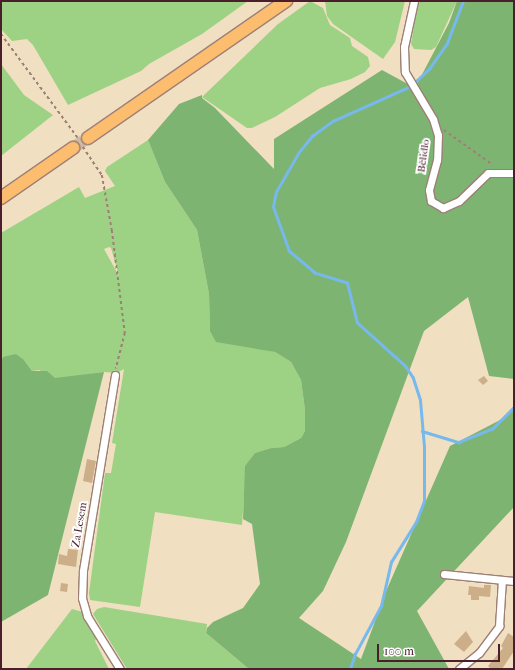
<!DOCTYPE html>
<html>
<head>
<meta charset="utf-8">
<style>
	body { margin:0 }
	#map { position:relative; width:515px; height:670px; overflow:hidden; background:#f0dfc0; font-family:"IM FELL French Canon",serif }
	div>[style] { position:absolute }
	.green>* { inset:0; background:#9dd284 }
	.forest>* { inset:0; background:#7eb472 }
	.stream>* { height:2.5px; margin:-1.25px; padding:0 1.25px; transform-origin:1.25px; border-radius:1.25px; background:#77b9ed }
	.building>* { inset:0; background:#ccae88 }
	.primary-tunnel>* { height:12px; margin-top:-6px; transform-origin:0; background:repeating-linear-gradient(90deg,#cfb9a2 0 12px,transparent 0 18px) }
	.path>* { height:1.5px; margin-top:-0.75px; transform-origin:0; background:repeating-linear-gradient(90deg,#9d7f76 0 3px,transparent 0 6px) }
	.roads { filter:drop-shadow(1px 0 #9d7f76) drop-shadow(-1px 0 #9d7f76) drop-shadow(0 1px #9d7f76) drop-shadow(0 -1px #9d7f76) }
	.minor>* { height:7px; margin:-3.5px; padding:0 3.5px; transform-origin:3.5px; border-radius:3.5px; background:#fff }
	.primary>* { height:12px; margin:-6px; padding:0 6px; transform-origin:6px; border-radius:6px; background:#fcbd6f }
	span { translate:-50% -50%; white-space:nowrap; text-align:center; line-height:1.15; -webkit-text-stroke:4px #fff; paint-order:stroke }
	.street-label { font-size:11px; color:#4a1f2b }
	.frame { position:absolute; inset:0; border:2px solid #4a1f2b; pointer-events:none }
	.scale { position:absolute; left:377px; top:644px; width:123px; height:18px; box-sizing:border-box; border:2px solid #4a1f2b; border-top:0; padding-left:5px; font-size:12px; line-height:14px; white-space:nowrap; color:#4a1f2b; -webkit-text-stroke:3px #fff; paint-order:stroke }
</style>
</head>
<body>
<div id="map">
	<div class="green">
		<div style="clip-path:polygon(1px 1px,248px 1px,202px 34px,149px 64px,141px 71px,68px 105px,33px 45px,27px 39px,12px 41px,1px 29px)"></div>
		<div style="clip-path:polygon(310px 1px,323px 8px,330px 25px,350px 38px,352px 46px,368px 57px,370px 66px,365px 72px,351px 79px,320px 88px,275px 117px,252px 128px,247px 128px,202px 97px,278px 24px)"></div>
		<div style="clip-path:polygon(325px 1px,405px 1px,395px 42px,383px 59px,333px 24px,327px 16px)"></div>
		<div style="clip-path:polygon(418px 1px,457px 1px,436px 47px,431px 50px,414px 49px,411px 44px)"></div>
		<div style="clip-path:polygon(1px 64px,24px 95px,53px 115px,1px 156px)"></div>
		<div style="clip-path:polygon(evenodd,148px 140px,165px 182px,197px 230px,209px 294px,210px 331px,275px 352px,291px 362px,301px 380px,305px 410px,305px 431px,301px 438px,284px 447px,271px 448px,255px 453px,246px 466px,242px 525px,155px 512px,140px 607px,90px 600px,89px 593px,105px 473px,111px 473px,116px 444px,112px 443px,124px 369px,117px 373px,104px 372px,55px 379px,39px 370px,32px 371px,24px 360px,3px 357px,1px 361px,1px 233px,79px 187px,85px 198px,115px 186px,105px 171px,107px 167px,148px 140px,109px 247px,111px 248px,119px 276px,104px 249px,109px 247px)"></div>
		<div style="clip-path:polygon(104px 607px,207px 624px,206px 633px,249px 669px,127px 669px,93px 614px,97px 609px)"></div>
		<div style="clip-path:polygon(72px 609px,83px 612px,97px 637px,95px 641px,109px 669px,26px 669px)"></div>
	</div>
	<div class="forest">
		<div style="clip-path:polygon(457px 1px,514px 1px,514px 379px,489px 376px,468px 297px,424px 331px,346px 542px,323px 591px,299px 618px,361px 659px,387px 589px,450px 446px,502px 419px,514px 406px,514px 507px,417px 611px,449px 669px,249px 669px,206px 633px,207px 628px,213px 622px,243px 608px,260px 584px,252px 524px,243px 519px,245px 466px,255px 453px,271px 448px,284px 447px,301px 438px,305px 431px,305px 410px,301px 380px,291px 362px,275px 352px,216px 342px,210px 331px,209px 294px,197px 230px,165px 182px,148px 140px,179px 104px,202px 95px,202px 98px,215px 108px,274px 169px,274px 139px,382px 70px,415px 88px,449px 23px)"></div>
		<div style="clip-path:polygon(16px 354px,24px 360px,32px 371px,47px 371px,55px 378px,104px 372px,48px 595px,1px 622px,1px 361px,3px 357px)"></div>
	</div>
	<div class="stream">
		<div style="left:414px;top:83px;width:21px;rotate:-43deg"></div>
		<div style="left:429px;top:69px;width:32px;rotate:-55deg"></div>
		<div style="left:447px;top:43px;width:45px;rotate:-69.1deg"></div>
		<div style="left:422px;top:431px;width:39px;rotate:17deg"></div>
		<div style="left:459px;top:442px;width:35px;rotate:-22deg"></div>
		<div style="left:492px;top:429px;width:31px;rotate:-45deg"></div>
		<div style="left:350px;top:669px;width:16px;rotate:-72deg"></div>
		<div style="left:355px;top:654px;width:55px;rotate:-61.6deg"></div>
		<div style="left:381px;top:606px;width:45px;rotate:-77.2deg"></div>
		<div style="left:391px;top:562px;width:47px;rotate:-58deg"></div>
		<div style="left:416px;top:522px;width:22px;rotate:-69deg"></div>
		<div style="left:424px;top:501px;width:54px;rotate:-90deg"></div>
		<div style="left:424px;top:447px;width:47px;rotate:-94.9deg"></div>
		<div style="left:420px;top:400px;width:23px;rotate:-108deg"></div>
		<div style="left:413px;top:378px;width:14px;rotate:-124deg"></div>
		<div style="left:405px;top:366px;width:64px;rotate:-138.1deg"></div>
		<div style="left:357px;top:323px;width:41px;rotate:-104deg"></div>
		<div style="left:347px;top:283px;width:34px;rotate:-163deg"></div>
		<div style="left:315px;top:273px;width:34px;rotate:-140deg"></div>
		<div style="left:289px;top:251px;width:47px;rotate:-110deg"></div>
		<div style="left:273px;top:207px;width:15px;rotate:-79deg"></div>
		<div style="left:276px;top:192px;width:46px;rotate:-60.1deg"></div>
		<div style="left:299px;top:152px;width:21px;rotate:-51deg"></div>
		<div style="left:312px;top:136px;width:26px;rotate:-36deg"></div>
		<div style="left:333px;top:121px;width:85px;rotate:-24.2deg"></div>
	</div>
	<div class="building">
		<div style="clip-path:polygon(484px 376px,488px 381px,483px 385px,478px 380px)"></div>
		<div style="clip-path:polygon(87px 459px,96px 461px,92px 483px,83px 481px)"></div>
		<div style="clip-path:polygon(68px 549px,78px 550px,76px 567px,58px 564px,59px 554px,67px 556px)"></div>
		<div style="clip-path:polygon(61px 583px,68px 584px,67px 592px,60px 591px)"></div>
		<div style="clip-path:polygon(484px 585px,491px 585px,490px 597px,479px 596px,479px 600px,471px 600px,471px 595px,468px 595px,469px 586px,484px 588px)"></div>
		<div style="clip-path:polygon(466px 631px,473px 642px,464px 652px,454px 644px)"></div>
		<div style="clip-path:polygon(508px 633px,514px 637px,514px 651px,502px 669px,491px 669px,488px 666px,503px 648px,501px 646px)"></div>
	</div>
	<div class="primary-tunnel">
		<div style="left:73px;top:148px;width:18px;rotate:-34deg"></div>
	</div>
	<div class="path">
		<div style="left:1px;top:34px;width:129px;rotate:53.5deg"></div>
		<div style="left:444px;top:130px;width:60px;rotate:35.5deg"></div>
		<div style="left:83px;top:147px;width:34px;rotate:56deg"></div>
		<div style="left:102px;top:175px;width:56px;rotate:79.7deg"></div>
		<div style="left:112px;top:230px;width:104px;rotate:82.8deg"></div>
		<div style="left:125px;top:333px;width:37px;rotate:104deg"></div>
	</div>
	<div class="roads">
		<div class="minor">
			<div style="left:414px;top:1px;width:47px;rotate:102.3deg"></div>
			<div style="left:404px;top:47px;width:25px;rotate:88deg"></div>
			<div style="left:405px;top:72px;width:55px;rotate:59.2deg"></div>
			<div style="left:433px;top:119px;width:17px;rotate:73deg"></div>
			<div style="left:438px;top:135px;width:25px;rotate:92deg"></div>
			<div style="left:437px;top:160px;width:31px;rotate:105deg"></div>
			<div style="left:429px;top:190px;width:11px;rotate:80deg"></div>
			<div style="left:431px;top:201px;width:14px;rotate:30deg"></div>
			<div style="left:443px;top:208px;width:17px;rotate:-24deg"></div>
			<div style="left:459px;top:201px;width:40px;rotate:-44deg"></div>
			<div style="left:488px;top:173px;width:26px"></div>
			<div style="left:115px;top:375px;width:199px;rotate:99.3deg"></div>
			<div style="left:83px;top:571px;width:27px;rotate:92deg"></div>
			<div style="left:82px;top:598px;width:19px;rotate:74deg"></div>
			<div style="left:87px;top:616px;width:62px;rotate:58.1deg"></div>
			<div style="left:444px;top:574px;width:70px;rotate:5.7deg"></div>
			<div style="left:459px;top:669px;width:26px;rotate:-39deg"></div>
			<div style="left:479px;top:653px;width:34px;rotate:-53deg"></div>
			<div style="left:499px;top:626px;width:46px;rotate:-86.3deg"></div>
		</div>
		<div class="primary">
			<div style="left:88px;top:138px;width:241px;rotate:-34.7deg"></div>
			<div style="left:1px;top:198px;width:88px;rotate:-34.8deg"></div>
		</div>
	</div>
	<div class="street-label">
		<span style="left:424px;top:156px;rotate:-82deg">Bělidlo</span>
		<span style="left:80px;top:525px;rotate:-80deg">Za Lesem</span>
	</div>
	<div class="frame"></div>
	<div class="scale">100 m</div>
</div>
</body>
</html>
